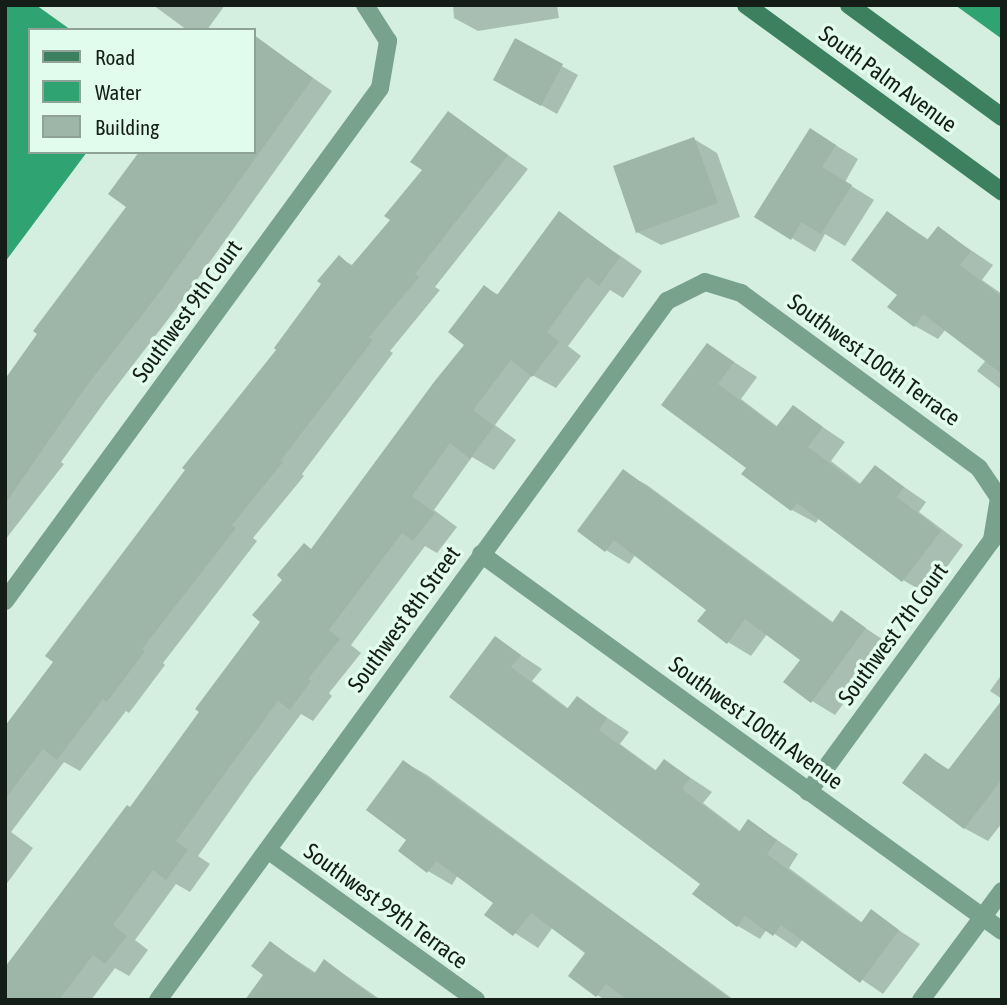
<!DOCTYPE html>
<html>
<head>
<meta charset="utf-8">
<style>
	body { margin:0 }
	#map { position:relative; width:1007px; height:1005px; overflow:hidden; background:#d4eedf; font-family:"Asap Condensed",sans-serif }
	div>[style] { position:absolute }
	.water>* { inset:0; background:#2fa372 }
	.shadow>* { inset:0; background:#0003 }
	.building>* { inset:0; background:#9db6a8 }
	.minor>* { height:18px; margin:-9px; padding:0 9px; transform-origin:9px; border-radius:9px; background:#78a28b }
	.secondary>* { height:18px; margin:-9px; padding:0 9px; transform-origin:9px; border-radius:9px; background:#3c8060 }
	span { translate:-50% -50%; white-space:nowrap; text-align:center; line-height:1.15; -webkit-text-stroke:7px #e1fbec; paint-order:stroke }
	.street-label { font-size:23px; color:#141d18 }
	.frame { position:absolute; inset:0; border:7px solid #141d18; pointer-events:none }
	.legend { position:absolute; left:28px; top:28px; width:228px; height:126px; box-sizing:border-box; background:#e1fbec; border:2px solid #8fa297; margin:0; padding:9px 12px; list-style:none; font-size:21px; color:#141d18 }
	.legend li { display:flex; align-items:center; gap:14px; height:35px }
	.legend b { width:35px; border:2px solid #8fa297 }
</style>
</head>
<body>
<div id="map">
	<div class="water">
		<div style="clip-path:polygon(5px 5px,36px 5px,71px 30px,30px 30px,30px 152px,87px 152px,5px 262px)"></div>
		<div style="clip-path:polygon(955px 5px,1002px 5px,1002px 39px)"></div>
	</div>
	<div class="shadow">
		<div style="clip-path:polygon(153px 5px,225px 5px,207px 30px,187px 30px)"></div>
		<div style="clip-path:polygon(453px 5px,557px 5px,559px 18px,478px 31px,454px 18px)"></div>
		<div style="clip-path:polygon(254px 37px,332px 91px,179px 305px,106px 400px,61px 462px,64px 464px,5px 540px,5px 382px,254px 152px)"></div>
		<div style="clip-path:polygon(516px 41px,578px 75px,557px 114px,511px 88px)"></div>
		<div style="clip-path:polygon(449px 113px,528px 169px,435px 287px,440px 290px,390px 351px,393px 353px,302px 474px,304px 476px,253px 538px,257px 541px,163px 663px,165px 665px,129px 713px,126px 711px,80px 771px,64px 762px,11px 832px,33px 848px,5px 886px,5px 729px,278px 350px,339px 258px,354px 266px,392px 220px,424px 170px)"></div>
		<div style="clip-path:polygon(694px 139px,717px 153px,740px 217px,661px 245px,637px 232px)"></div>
		<div style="clip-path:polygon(834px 144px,858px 159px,845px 182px,874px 200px,845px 246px,825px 234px,815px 252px,757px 217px)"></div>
		<div style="clip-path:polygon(888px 213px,929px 240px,938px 228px,993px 265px,982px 280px,1002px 294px,1002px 390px,977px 371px,986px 360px,946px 329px,938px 339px,915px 326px,900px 294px)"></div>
		<div style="clip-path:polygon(560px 214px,642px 271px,623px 298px,610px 290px,568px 346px,581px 356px,556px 388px,532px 375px,495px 425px,516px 440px,494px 470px,472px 457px,434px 510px,457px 527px,437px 553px,425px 546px,351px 645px,361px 653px,329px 693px,332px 696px,313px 721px,301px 714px,253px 778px,198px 856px,210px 864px,190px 892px,176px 884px,135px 940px,148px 950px,129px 976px,115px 968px,91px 1000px,5px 1000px,131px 809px,313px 550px,467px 345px,484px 287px,499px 295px)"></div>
		<div style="clip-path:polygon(708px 345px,757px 377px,741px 399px,778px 427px,793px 407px,845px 442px,831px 461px,862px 485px,875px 467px,926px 502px,919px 512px,963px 545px,927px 594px,903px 580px,819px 518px,816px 523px,792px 510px,743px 474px,748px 467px,664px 405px)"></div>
		<div style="clip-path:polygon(623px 472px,647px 485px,834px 623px,841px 612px,888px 643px,835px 715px,812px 701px,802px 660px,767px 634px,751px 656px,728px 642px,709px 609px,636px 554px,629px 564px,606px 550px)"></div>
		<div style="clip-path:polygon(495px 638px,542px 669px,532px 681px,569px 709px,577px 698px,629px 732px,620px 744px,657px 771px,665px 761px,712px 792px,703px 803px,741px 832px,749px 821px,798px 854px,789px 868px,860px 921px,863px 923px,871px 912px,920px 944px,883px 994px,803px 939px,796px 948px,767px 929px,760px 939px,738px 926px,703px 884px,451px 697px)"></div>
		<div style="clip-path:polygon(1002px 674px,1002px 699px,990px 691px)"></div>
		<div style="clip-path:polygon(1002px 703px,1002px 823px,988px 841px,964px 828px,925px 755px,950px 770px)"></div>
		<div style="clip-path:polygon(404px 762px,427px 775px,734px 1000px,605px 1000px,597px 995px,588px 953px,553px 927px,538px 948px,486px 914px,495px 902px,458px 875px,452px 885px,428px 871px,408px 839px)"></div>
		<div style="clip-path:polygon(270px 943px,316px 973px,325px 961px,381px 1000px,249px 1000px,266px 975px)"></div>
	</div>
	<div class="building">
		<div style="clip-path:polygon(254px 35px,313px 78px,159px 293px,85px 388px,5px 504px,5px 379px,37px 334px,33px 331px,126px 207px,108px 194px,139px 152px,254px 152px)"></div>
		<div style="clip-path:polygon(515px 38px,563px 64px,541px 106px,493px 80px)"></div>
		<div style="clip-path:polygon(448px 111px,508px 155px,415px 274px,419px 277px,369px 337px,373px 340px,281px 460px,283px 462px,232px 525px,236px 528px,142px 649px,145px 651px,107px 702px,103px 699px,57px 760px,43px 749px,5px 799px,5px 726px,53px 662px,45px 656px,185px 470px,182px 468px,276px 350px,274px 348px,321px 284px,317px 281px,339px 255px,351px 266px,390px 220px,384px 216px,422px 170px,410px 162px)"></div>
		<div style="clip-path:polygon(810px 128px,836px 145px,822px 167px,852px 185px,821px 234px,801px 222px,791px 240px,754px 217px)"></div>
		<div style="clip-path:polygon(694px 137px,718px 203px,636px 233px,613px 166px)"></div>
		<div style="clip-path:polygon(559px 211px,620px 257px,599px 286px,587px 277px,547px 332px,559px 342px,532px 377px,511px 360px,473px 410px,494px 426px,470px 459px,450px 443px,412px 496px,435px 513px,413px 541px,402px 533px,329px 630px,340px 639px,308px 679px,311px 681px,290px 710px,278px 701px,231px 765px,176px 841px,188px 850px,166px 880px,153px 870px,113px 925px,127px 936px,105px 964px,93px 955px,59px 1000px,5px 1000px,5px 967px,127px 805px,130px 807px,199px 712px,195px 709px,260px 622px,252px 615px,282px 580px,277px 575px,304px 543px,311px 549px,434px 382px,464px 345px,448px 332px,484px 285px,497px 295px)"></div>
		<div style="clip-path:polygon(887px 211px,927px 240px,938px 226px,971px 251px,960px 265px,1002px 297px,1002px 374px,923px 314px,914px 327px,887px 307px,897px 295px,851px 260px)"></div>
		<div style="clip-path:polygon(707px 343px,734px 362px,718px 384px,776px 427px,793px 405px,823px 427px,808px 447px,859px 485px,875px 465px,904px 487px,897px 497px,941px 531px,902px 582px,797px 503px,791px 511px,741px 474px,746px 468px,661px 405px)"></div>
		<div style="clip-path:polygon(623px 469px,832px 623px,841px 610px,866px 628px,811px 703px,783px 682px,800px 660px,745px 619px,727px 644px,697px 621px,706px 610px,644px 563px,614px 540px,605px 552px,577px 531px)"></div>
		<div style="clip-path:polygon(495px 636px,521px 655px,511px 667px,567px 709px,577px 696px,607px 718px,599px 730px,655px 771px,664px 759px,690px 778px,682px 789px,739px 832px,748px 819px,777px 840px,767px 854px,837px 906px,861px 923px,871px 909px,899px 930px,860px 983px,781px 925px,773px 936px,745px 916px,737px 927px,692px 894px,700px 884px,449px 697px)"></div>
		<div style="clip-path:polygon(1002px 700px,1002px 779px,964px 829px,902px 783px,925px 753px,948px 770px)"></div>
		<div style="clip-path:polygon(403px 760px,656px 943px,731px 1000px,627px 1000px,606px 984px,596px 997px,568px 976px,585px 953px,531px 913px,513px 936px,484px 915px,493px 903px,436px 861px,427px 873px,398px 851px,406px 840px,366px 810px)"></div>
		<div style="clip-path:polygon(270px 941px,314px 974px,324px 959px,377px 1000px,245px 1000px,263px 975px,251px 966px)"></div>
	</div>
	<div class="minor">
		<div style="left:481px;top:554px;width:643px;rotate:35.89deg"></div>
		<div style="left:5px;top:601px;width:635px;rotate:-53.83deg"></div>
		<div style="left:380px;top:88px;width:48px;rotate:-80.3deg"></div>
		<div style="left:388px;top:41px;width:43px;rotate:-122.6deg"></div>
		<div style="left:269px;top:851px;width:255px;rotate:35.7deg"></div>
		<div style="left:158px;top:1000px;width:865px;rotate:-53.94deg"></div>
		<div style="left:667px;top:301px;width:42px;rotate:-26.6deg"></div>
		<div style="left:705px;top:282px;width:38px;rotate:17deg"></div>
		<div style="left:741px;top:293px;width:295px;rotate:36.3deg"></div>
		<div style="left:979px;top:468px;width:36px;rotate:56deg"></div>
		<div style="left:999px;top:498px;width:43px;rotate:99.5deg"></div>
		<div style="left:992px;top:540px;width:312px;rotate:126.1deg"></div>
		<div style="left:921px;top:1000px;width:136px;rotate:-53.4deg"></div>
	</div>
	<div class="secondary">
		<div style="left:746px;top:5px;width:317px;rotate:36.1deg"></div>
		<div style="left:849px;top:5px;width:190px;rotate:36.2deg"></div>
	</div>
	<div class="street-label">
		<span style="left:888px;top:79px;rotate:36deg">South Palm Avenue</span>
		<span style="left:187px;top:311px;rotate:-54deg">Southwest 9th Court</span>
		<span style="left:874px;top:360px;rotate:36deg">Southwest 100th Terrace</span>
		<span style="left:404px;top:619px;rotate:-54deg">Southwest 8th Street</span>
		<span style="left:893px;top:634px;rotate:-54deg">Southwest 7th Court</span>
		<span style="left:756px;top:723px;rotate:36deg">Southwest 100th Avenue</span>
		<span style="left:386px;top:906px;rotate:36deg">Southwest 99th Terrace</span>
	</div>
	<div class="frame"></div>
	<ul class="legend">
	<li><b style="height:9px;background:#3c8060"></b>Road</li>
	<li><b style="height:19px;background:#2fa372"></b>Water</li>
	<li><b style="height:19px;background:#9db6a8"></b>Building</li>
	</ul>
</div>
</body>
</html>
